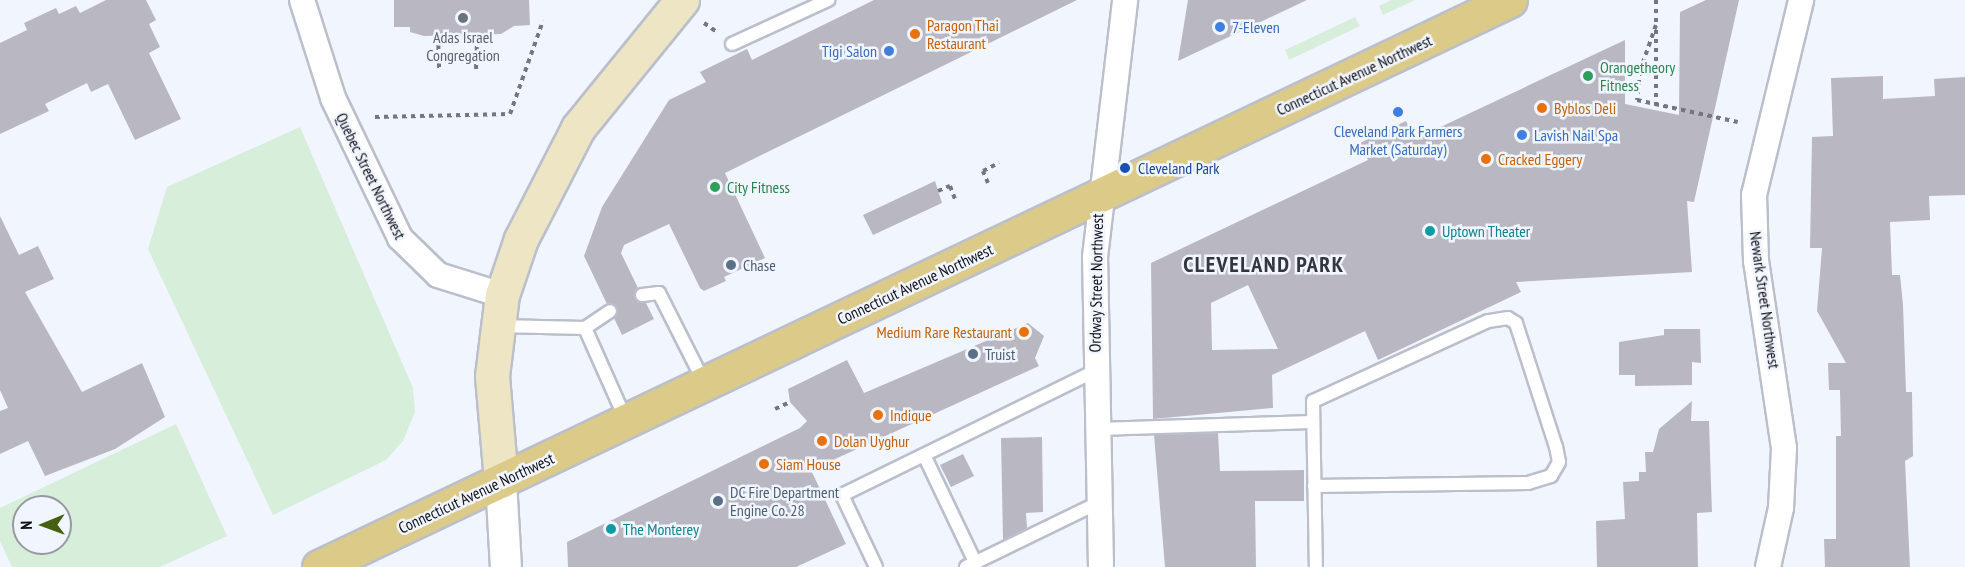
<!DOCTYPE html>
<html>
<head>
<meta charset="utf-8">
<style>
	body { margin:0 }
	#map { position:relative; width:1965px; height:567px; overflow:hidden; background:#f1f5fe; font-family:"PT Sans Narrow",sans-serif }
	div>[style] { position:absolute }
	.green>* { inset:0; background:#d7eeda }
	.building>* { inset:0; background:#b9b7c2 }
	.path>* { height:4px; margin-top:-2px; transform-origin:0; background:repeating-linear-gradient(90deg,#75777e 0 4.5px,transparent 0 9px) }
	.roads { filter:drop-shadow(2px 0 #bbbfcb) drop-shadow(-2px 0 #bbbfcb) drop-shadow(0 2px #bbbfcb) drop-shadow(0 -2px #bbbfcb) }
	.service>* { height:12px; margin:-6px; padding:0 6px; transform-origin:6px; border-radius:6px; background:#fff }
	.minor>* { height:24px; margin:-12px; padding:0 12px; transform-origin:12px; border-radius:12px; background:#fff }
	.tertiary>* { height:30px; margin:-15px; padding:0 15px; transform-origin:15px; border-radius:15px; background:#fff }
	.secondary>* { height:33px; margin:-16.5px; padding:0 16.5px; transform-origin:16.5px; border-radius:16.5px; background:#ede5c3 }
	.primary>* { height:33px; margin:-16.5px; padding:0 16.5px; transform-origin:16.5px; border-radius:16.5px; background:#dccb88 }
	.dots>* { width:16px; height:16px; translate:-50% -50%; box-sizing:border-box; border:3px solid #f1f5fe; border-radius:50% }
	span { translate:-50% -50%; white-space:nowrap; text-align:center; line-height:1.15; -webkit-text-stroke:5px #f1f5fe; paint-order:stroke }
	.food-label { font-size:16px; color:#c56008 }
	.left { translate:0 -50%; text-align:left }
	.right { translate:-100% -50%; text-align:right }
	.shop-label { font-size:16px; color:#366cbe }
	.worship-label { font-size:16px; color:#5b616d }
	.leisure-label { font-size:16px; color:#27864d }
	.street-label { font-size:16px; color:#0f1014 }
	.transit-label { font-size:16px; color:#164399 }
	.culture-label { font-size:16px; color:#0d838f }
	.service-label { font-size:16px; color:#4e5e75 }
	.district-label { font-size:22px; color:#33363f; font-weight:700; letter-spacing:1.5px }
	.north { position:absolute; left:12px; top:495px; width:60px; height:60px; box-sizing:border-box; background:#f1f5fe; border:2px solid #9799a0; border-radius:50%; rotate:269deg; font-size:16px; font-weight:700; line-height:24px; text-align:center; color:#0f1014 }
	.north::after { content:''; display:block; margin:auto; width:21px; height:27px; background:#446010; clip-path:polygon(50% 0,100% 100%,50% 72%,0 100%) }
</style>
</head>
<body>
<div id="map">
	<div class="green">
		<div style="clip-path:polygon(1391px 0,1415px 0,1383px 15px,1379px 6px)"></div>
		<div style="clip-path:polygon(1355px 17px,1360px 26px,1289px 60px,1285px 50px)"></div>
		<div style="clip-path:polygon(300px 127px,413px 388px,415px 412px,403px 441px,386px 460px,273px 515px,148px 249px,167px 187px)"></div>
		<div style="clip-path:polygon(evenodd,176px 424px,227px 536px,160px 567px,12px 567px,0 541px,0 508px,176px 424px,24px 507px,60px 507px,60px 543px,24px 543px,24px 507px)"></div>
	</div>
	<div class="building">
		<div style="clip-path:polygon(106px 0,146px 0,156px 20px,149px 24px,160px 47px,149px 53px,181px 119px,135px 140px,108px 84px,91px 92px,87px 83px,45px 104px,49px 111px,0 134px,0 43px,27px 30px,24px 23px,56px 8px,59px 14px,76px 6px,80px 13px)"></div>
		<div style="clip-path:polygon(394px 0,529px 0,530px 25px,514px 26px,501px 34px,424px 36px,410px 32px,410px 27px,394px 27px)"></div>
		<div style="clip-path:polygon(874px 0,1077px 0,725px 173px,765px 258px,724px 277px,726px 281px,704px 291px,700px 288px,669px 224px,624px 245px,621px 253px,638px 288px,635px 299px,646px 303px,654px 319px,622px 335px,614px 318px,617px 307px,607px 304px,584px 256px,602px 207px,669px 100px,706px 82px,700px 72px,747px 49px,752px 60px)"></div>
		<div style="clip-path:polygon(1188px 0,1307px 0,1178px 61px)"></div>
		<div style="clip-path:polygon(evenodd,1706px 0,1739px 0,1694px 202px,1687px 201px,1692px 272px,1516px 282px,1521px 292px,1378px 360px,1365px 331px,1272px 375px,1273px 408px,1153px 419px,1151px 263px,1368px 160px,1360px 143px,1406px 121px,1415px 139px,1625px 40px,1625px 104px,1679px 115px,1680px 12px,1706px 0,1248px 285px,1278px 349px,1212px 350px,1211px 303px,1248px 285px)"></div>
		<div style="clip-path:polygon(1883px 76px,1883px 99px,1935px 96px,1934px 79px,1965px 77px,1965px 195px,1929px 196px,1930px 220px,1890px 222px,1892px 275px,1900px 275px,1903px 305px,1906px 392px,1912px 392px,1913px 456px,1905px 461px,1910px 567px,1825px 567px,1824px 539px,1836px 539px,1836px 436px,1841px 436px,1840px 390px,1829px 390px,1828px 363px,1846px 363px,1817px 311px,1822px 248px,1810px 248px,1812px 137px,1833px 136px,1831px 78px)"></div>
		<div style="clip-path:polygon(935px 181px,942px 203px,873px 235px,863px 215px)"></div>
		<div style="clip-path:polygon(0 216px,19px 255px,38px 246px,54px 279px,25px 292px,82px 392px,142px 363px,165px 417px,115px 449px,45px 476px,28px 441px,0 454px,0 411px,8px 408px,0 390px)"></div>
		<div style="clip-path:polygon(1028px 323px,1044px 336px,1035px 358px,1039px 366px,811px 470px,846px 544px,796px 567px,568px 567px,567px 542px,800px 428px,807px 421px,790px 402px,788px 389px,847px 360px,864px 393px)"></div>
		<div style="clip-path:polygon(1664px 329px,1700px 329px,1701px 363px,1692px 362px,1692px 385px,1635px 386px,1635px 375px,1619px 375px,1619px 342px,1664px 335px)"></div>
		<div style="clip-path:polygon(1692px 401px,1691px 421px,1709px 421px,1711px 485px,1712px 512px,1697px 513px,1698px 567px,1597px 567px,1596px 521px,1625px 519px,1623px 482px,1639px 481px,1639px 472px,1646px 472px,1645px 452px,1653px 452px,1659px 429px)"></div>
		<div style="clip-path:polygon(1218px 433px,1220px 471px,1304px 470px,1304px 501px,1255px 501px,1256px 567px,1165px 567px,1154px 435px)"></div>
		<div style="clip-path:polygon(1042px 437px,1043px 512px,1026px 513px,1027px 528px,1003px 540px,1001px 438px)"></div>
		<div style="clip-path:polygon(963px 454px,974px 476px,951px 487px,940px 465px)"></div>
	</div>
	<div class="path">
		<div style="left:1656px;top:0;width:25px;rotate:90deg"></div>
		<div style="left:1656px;top:25px;width:49px;rotate:109.2deg"></div>
		<div style="left:1640px;top:71px;width:29px;rotate:96deg"></div>
		<div style="left:1637px;top:100px;width:103px;rotate:12.3deg"></div>
		<div style="left:704px;top:23px;width:16px;rotate:35deg"></div>
		<div style="left:1656px;top:30px;width:74px;rotate:90deg"></div>
		<div style="left:438px;top:36px;width:34px;rotate:88deg"></div>
		<div style="left:476px;top:69px;width:34px;rotate:-88deg"></div>
		<div style="left:375px;top:117px;width:135px;rotate:-1.3deg"></div>
		<div style="left:510px;top:114px;width:99px;rotate:-70.5deg"></div>
		<div style="left:988px;top:183px;width:13px;rotate:-113deg"></div>
		<div style="left:983px;top:171px;width:18px;rotate:-27deg"></div>
		<div style="left:938px;top:191px;width:13px;rotate:-23deg"></div>
		<div style="left:950px;top:186px;width:14px;rotate:69deg"></div>
		<div style="left:775px;top:409px;width:17px;rotate:-25deg"></div>
	</div>
	<div class="roads">
		<div class="service">
			<div style="left:732px;top:44px;width:106px;rotate:-24.6deg"></div>
			<div style="left:642px;top:295px;width:17px;rotate:-7deg"></div>
			<div style="left:659px;top:293px;width:100px;rotate:63.2deg"></div>
			<div style="left:498px;top:326px;width:87px;rotate:1.3deg"></div>
			<div style="left:585px;top:328px;width:30px;rotate:-34deg"></div>
			<div style="left:585px;top:328px;width:101px;rotate:66deg"></div>
			<div style="left:1097px;top:429px;width:216px;rotate:-1.9deg"></div>
			<div style="left:924px;top:455px;width:119px;rotate:64.5deg"></div>
			<div style="left:1314px;top:486px;width:214px;rotate:-0.8deg"></div>
			<div style="left:1528px;top:483px;width:24px;rotate:-17deg"></div>
			<div style="left:1551px;top:476px;width:16px;rotate:-60deg"></div>
			<div style="left:1559px;top:462px;width:15px;rotate:-101deg"></div>
			<div style="left:1556px;top:447px;width:130px;rotate:-107.9deg"></div>
			<div style="left:1516px;top:323px;width:9px;rotate:-148deg"></div>
			<div style="left:1508px;top:318px;width:20px;rotate:171deg"></div>
			<div style="left:1488px;top:321px;width:192px;rotate:155.4deg"></div>
			<div style="left:1313px;top:401px;width:166px;rotate:89deg"></div>
			<div style="left:876px;top:567px;width:80px;rotate:-115.3deg"></div>
			<div style="left:842px;top:495px;width:282px;rotate:-26.1deg"></div>
			<div style="left:966px;top:567px;width:149px;rotate:-25.9deg"></div>
		</div>
		<div class="minor">
			<div style="left:302px;top:0;width:103px;rotate:72.4deg"></div>
			<div style="left:333px;top:98px;width:155px;rotate:64.4deg"></div>
			<div style="left:400px;top:238px;width:53px;rotate:44.2deg"></div>
			<div style="left:438px;top:275px;width:67px;rotate:17.4deg"></div>
			<div style="left:1101px;top:567px;width:310px;rotate:-91.1deg"></div>
			<div style="left:1095px;top:257px;width:259px;rotate:-83.3deg"></div>
			<div style="left:1768px;top:567px;width:60px;rotate:-77.6deg"></div>
			<div style="left:1781px;top:508px;width:60px;rotate:-87.1deg"></div>
			<div style="left:1784px;top:448px;width:189px;rotate:-98.5deg"></div>
			<div style="left:1756px;top:261px;width:66px;rotate:-91.7deg"></div>
			<div style="left:1754px;top:195px;width:201px;rotate:-76.4deg"></div>
		</div>
		<div class="tertiary">
			<div style="left:501px;top:481px;width:86px;rotate:86.7deg"></div>
		</div>
		<div class="secondary">
			<div style="left:501px;top:481px;width:105px;rotate:-94.9deg"></div>
			<div style="left:492px;top:376px;width:82px;rotate:-83deg"></div>
			<div style="left:502px;top:295px;width:59px;rotate:-71.3deg"></div>
			<div style="left:521px;top:239px;width:125px;rotate:-62.8deg"></div>
			<div style="left:578px;top:128px;width:165px;rotate:-50.9deg"></div>
		</div>
		<div class="primary">
			<div style="left:319px;top:567px;width:1319px;rotate:-25.46deg"></div>
		</div>
	</div>
	<div class="dots">
		<div style="left:463px;top:18px;background:#6b7280"></div>
		<div style="left:1220px;top:27px;background:#3f7fe0"></div>
		<div style="left:915px;top:34px;background:#e8710a"></div>
		<div style="left:889px;top:51px;background:#3f7fe0"></div>
		<div style="left:1588px;top:76px;background:#2e9e5b"></div>
		<div style="left:1542px;top:108px;background:#e8710a"></div>
		<div style="left:1398px;top:112px;background:#3f7fe0"></div>
		<div style="left:1522px;top:135px;background:#3f7fe0"></div>
		<div style="left:1486px;top:159px;background:#e8710a"></div>
		<div style="left:1125px;top:168px;background:#1a4fb4"></div>
		<div style="left:715px;top:187px;background:#2e9e5b"></div>
		<div style="left:1430px;top:231px;background:#0f9aa8"></div>
		<div style="left:731px;top:265px;background:#5c6f8a"></div>
		<div style="left:1024px;top:332px;background:#e8710a"></div>
		<div style="left:973px;top:354px;background:#5c6f8a"></div>
		<div style="left:878px;top:415px;background:#e8710a"></div>
		<div style="left:822px;top:441px;background:#e8710a"></div>
		<div style="left:764px;top:464px;background:#e8710a"></div>
		<div style="left:718px;top:501px;background:#5c6f8a"></div>
		<div style="left:611px;top:529px;background:#0f9aa8"></div>
	</div>
	<div class="food-label">
		<span class="left" style="left:927px;top:34px">Paragon Thai<br>Restaurant</span>
		<span class="left" style="left:1554px;top:108px">Byblos Deli</span>
		<span class="left" style="left:1498px;top:159px">Cracked Eggery</span>
		<span class="right" style="left:1012px;top:332px">Medium Rare Restaurant</span>
		<span class="left" style="left:890px;top:415px">Indique</span>
		<span class="left" style="left:834px;top:441px">Dolan Uyghur</span>
		<span class="left" style="left:776px;top:464px">Siam House</span>
	</div>
	<div class="shop-label">
		<span class="left" style="left:1232px;top:27px">7-Eleven</span>
		<span class="right" style="left:877px;top:51px">Tigi Salon</span>
		<span style="left:1398px;top:140px">Cleveland Park Farmers<br>Market (Saturday)</span>
		<span class="left" style="left:1534px;top:135px">Lavish Nail Spa</span>
	</div>
	<div class="worship-label">
		<span style="left:463px;top:46px">Adas Israel<br>Congregation</span>
	</div>
	<div class="leisure-label">
		<span class="left" style="left:1600px;top:76px">Orangetheory<br>Fitness</span>
		<span class="left" style="left:727px;top:187px">City Fitness</span>
	</div>
	<div class="street-label">
		<span style="left:1354px;top:75px;rotate:-25deg">Connecticut Avenue Northwest</span>
		<span style="left:371px;top:176px;rotate:64deg">Quebec Street Northwest</span>
		<span style="left:1096px;top:283px;rotate:-89deg">Ordway Street Northwest</span>
		<span style="left:915px;top:284px;rotate:-25deg">Connecticut Avenue Northwest</span>
		<span style="left:1765px;top:300px;rotate:82deg">Newark Street Northwest</span>
		<span style="left:476px;top:493px;rotate:-25deg">Connecticut Avenue Northwest</span>
	</div>
	<div class="transit-label">
		<span class="left" style="left:1138px;top:168px">Cleveland Park</span>
	</div>
	<div class="culture-label">
		<span class="left" style="left:1442px;top:231px">Uptown Theater</span>
		<span class="left" style="left:623px;top:529px">The Monterey</span>
	</div>
	<div class="service-label">
		<span class="left" style="left:743px;top:265px">Chase</span>
		<span class="left" style="left:985px;top:354px">Truist</span>
		<span class="left" style="left:730px;top:501px">DC Fire Department<br>Engine Co. 28</span>
	</div>
	<div class="district-label">
		<span style="left:1264px;top:265px">CLEVELAND PARK</span>
	</div>
	<div class="north">N</div>
</div>
</body>
</html>
